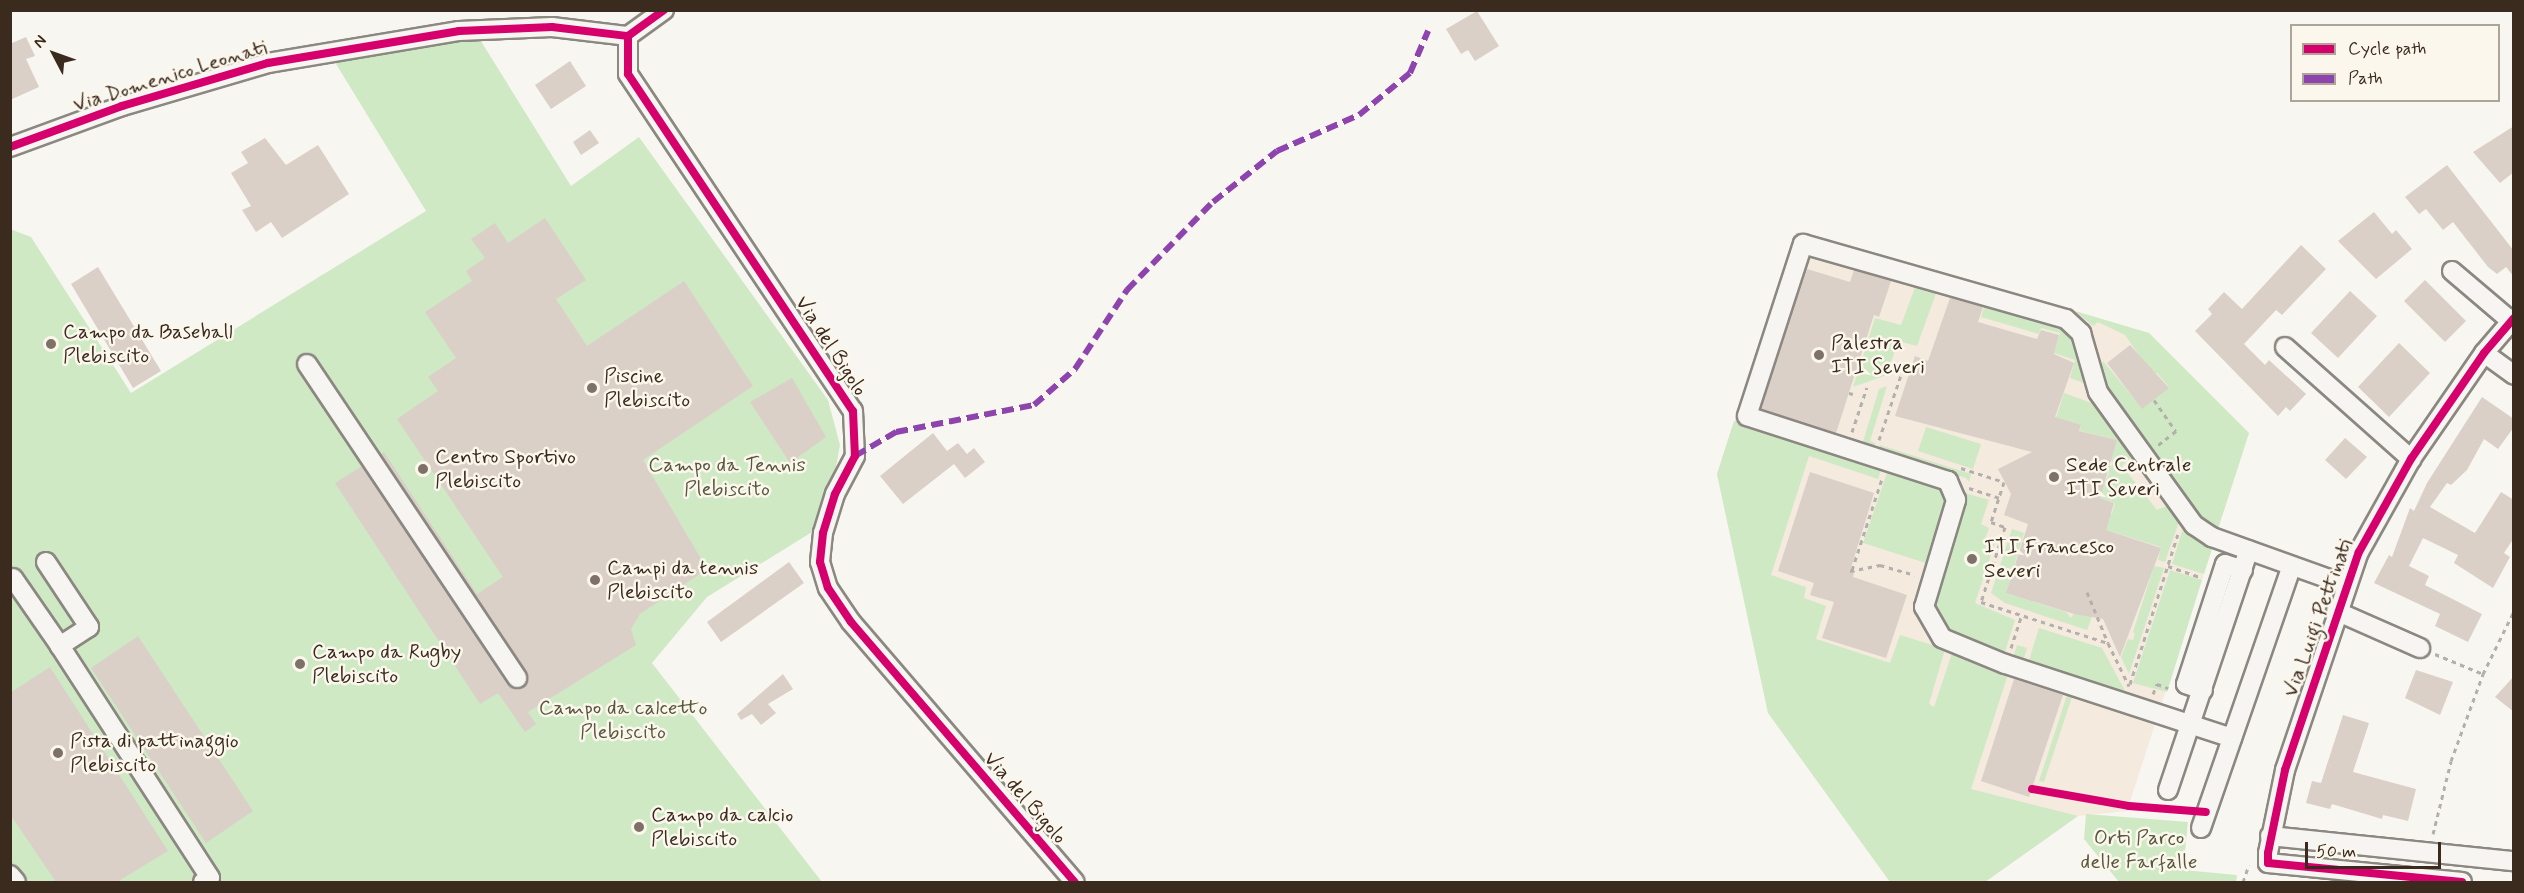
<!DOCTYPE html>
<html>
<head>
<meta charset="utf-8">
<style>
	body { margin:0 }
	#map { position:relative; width:2524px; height:893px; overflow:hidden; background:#f8f6f0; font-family:Mynerve,sans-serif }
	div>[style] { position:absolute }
	.built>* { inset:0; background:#f4eade }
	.green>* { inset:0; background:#cfe9c4 }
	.building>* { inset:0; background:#dad0c7 }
	.path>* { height:3px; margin-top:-1.5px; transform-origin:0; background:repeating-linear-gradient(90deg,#b3b0ac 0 4.5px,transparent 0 9px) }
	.roads { filter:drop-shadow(2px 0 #8b8781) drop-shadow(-2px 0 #8b8781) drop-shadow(0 2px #8b8781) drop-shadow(0 -2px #8b8781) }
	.minor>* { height:18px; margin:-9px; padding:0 9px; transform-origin:9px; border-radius:9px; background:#f6f5f1 }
	.quiet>* { height:6px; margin-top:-3px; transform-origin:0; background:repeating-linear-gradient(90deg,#8e44ad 0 12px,transparent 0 18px) }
	.cycleway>* { height:8px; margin:-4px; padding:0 4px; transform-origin:4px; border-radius:4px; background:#d6006c }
	.dots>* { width:16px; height:16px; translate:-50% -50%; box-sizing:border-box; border:3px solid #fbf7ec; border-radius:50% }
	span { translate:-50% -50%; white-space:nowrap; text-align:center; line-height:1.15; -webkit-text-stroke:5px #fbf7ec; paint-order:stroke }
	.street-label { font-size:21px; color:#3b2a1e }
	.poi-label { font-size:21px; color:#3b2a1e }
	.left { translate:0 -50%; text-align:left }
	.park-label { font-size:21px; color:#58573e }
	.frame { position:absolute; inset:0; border:12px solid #3b2a1e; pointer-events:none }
	.legend { position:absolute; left:2290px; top:24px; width:210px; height:78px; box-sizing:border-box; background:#fbf7ec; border:2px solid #aea59a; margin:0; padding:8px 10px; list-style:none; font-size:18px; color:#3b2a1e }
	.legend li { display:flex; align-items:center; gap:12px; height:30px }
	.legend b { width:30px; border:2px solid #aea59a }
	.north { position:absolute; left:24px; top:24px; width:60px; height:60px; -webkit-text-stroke:4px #fbf7ec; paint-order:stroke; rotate:311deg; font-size:16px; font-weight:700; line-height:24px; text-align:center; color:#3b2a1e }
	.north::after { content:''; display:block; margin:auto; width:21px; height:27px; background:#3b2a1e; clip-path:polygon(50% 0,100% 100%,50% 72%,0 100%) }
	.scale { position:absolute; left:2305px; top:842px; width:136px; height:27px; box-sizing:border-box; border:3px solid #3b2a1e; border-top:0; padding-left:8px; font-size:18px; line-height:21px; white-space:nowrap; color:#3b2a1e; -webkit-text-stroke:4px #fbf7ec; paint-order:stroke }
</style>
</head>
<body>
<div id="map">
	<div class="built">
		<div style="clip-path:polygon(1796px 232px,2149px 333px,2249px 433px,2127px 811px,2078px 816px,1985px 882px,1890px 882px,1768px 713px,1717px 474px)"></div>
	</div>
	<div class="green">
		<div style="clip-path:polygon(479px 38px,571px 186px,639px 137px,828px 400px,840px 445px,831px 494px,812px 532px,707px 597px,652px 663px,822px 882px,11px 882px,10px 229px,31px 237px,131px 393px,426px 211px,333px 59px)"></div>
		<div style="clip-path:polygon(1917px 282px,1939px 285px,1917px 346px,1898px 341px,1887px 375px,1853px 387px,1875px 318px,1901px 325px)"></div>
		<div style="clip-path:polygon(1986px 301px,2057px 323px,2074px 337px,2087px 384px,2070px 378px,2075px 360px,2054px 353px,2060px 333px,2041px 328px,2039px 334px,1981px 317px)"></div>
		<div style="clip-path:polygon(2075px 311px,2149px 333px,2249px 433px,2217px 532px,2203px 527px,2108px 400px,2101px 370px,2103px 361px,2142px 408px,2169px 387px,2157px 373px,2144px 383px,2148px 368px,2125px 335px,2098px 322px,2093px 326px)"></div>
		<div style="clip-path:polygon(1887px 386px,1870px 441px,1875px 443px,1874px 448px,1863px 442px,1879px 389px)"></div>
		<div style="clip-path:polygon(2064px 393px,2097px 405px,2135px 453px,2122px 466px,2157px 510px,2171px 504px,2181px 516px,2165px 562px,2158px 560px,2161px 547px,2103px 529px,2094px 511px,2112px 514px,2115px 503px,2097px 497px,2109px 473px,2107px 464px,2111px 467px,2113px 462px,2110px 461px,2117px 440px,2080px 431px,2081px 425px,2055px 421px)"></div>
		<div style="clip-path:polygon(1734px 421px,1883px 464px,1878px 479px,1809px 456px,1771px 575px,1806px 587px,1804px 598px,1826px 606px,1816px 639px,1890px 663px,1900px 635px,1945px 649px,1929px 704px,1934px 707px,1953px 650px,2009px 671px,1971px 789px,2078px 816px,1985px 882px,1890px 882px,1768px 713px,1717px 474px)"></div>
		<div style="clip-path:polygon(1926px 427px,1981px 444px,1973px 469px,1918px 451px)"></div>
		<div style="clip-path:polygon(1880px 445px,1971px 474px,1969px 482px,1966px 478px,1879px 450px)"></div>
		<div style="clip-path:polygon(1889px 467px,1940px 486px,1947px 494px,1949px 504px,1929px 564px,1863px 543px)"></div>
		<div style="clip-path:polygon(1965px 493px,1989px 500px,1981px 524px,1989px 528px,1985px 539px,1995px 543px,1975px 603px,2015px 620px,2003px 658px,1957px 642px,1932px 613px,1932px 589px)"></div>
		<div style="clip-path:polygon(2185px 522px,2197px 539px,2214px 543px,2204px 574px,2172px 564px)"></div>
		<div style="clip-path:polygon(2012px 529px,2024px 533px,2006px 593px,2066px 612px,2071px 618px,2075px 612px,2092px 617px,2087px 630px,2005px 603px,1991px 593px)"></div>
		<div style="clip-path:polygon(2154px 566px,2164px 568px,2129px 674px,2121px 657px,2128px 639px,2133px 640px,2135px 634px,2133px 632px)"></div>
		<div style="clip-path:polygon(2170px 570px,2202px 580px,2167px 692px,2133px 683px)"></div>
		<div style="clip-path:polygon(2039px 628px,2102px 648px,2125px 691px,2130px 693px,2128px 698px,2012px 661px,2017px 645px,2027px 648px,2024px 658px,2029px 660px)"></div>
		<div style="clip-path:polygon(2068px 692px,2073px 694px,2044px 782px,2039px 781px)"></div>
		<div style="clip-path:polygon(2086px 814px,2188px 822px,2183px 870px,2237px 875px,2236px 882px,2119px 882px,2084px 839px)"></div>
	</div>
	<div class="building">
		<div style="clip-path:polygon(1477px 11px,1499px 46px,1475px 61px,1468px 50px,1461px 54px,1446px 29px)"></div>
		<div style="clip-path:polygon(26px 37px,35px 56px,26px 59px,39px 87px,10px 100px,10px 44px)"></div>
		<div style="clip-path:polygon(570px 61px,586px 86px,551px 109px,535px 85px)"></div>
		<div style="clip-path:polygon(2514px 126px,2514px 172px,2500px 183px,2473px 152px)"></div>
		<div style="clip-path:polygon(590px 130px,599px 143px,581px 155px,573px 142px)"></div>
		<div style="clip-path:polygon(265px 138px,286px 165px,318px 145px,349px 194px,282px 238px,271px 222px,256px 232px,242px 210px,251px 206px,231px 173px,248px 163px,241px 152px)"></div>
		<div style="clip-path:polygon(2447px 165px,2514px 251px,2514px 277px,2506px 267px,2497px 274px,2488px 267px,2453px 222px,2443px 230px,2426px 209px,2419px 214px,2405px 197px)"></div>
		<div style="clip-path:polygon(2374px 212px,2392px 234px,2396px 230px,2412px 249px,2376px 279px,2338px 241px)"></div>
		<div style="clip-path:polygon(545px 218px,586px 280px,556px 299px,587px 346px,684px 281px,753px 386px,643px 460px,707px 569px,640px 614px,631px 629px,636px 645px,528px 712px,536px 724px,525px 732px,498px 693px,480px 704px,335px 483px,362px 466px,508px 684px,517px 689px,524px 687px,526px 672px,381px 454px,384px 452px,477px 594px,503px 577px,397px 419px,438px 391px,428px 377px,456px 358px,425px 312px,472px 281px,466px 271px,485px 258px,471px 239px,495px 223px,508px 243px)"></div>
		<div style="clip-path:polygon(2301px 245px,2326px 269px,2282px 315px,2276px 310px,2244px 344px,2265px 365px,2269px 360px,2306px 394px,2290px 411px,2286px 407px,2278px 416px,2195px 331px,2212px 314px,2208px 309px,2224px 292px,2242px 309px)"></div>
		<div style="clip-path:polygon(98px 267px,161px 371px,133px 388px,71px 284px)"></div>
		<div style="clip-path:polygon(1807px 269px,1850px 282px,1854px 270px,1891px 281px,1879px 317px,1874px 315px,1836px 433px,1761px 409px)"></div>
		<div style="clip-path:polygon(2425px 280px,2466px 321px,2445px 342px,2404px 301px)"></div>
		<div style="clip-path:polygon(2350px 291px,2377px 316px,2338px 358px,2311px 333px)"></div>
		<div style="clip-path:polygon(1950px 298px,1983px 307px,1978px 322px,2037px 339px,2041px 330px,2059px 335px,2054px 354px,2074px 363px,2055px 417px,2081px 425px,2079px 431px,2117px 440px,2100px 498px,2114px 503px,2106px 530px,2161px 548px,2120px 657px,2103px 619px,2074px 614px,2006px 593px,2028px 524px,2004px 515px,2011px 494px,1998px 469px,2032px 452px,1895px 416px,1915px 356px,1928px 361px)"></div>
		<div style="clip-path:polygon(2399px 343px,2430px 373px,2389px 417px,2358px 387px)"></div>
		<div style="clip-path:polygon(2130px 345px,2169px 388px,2142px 409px,2107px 363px)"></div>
		<div style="clip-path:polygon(792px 378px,826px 437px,790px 463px,750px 402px)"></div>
		<div style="clip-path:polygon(2482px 397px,2514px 419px,2514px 427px,2498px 449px,2484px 439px,2467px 470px,2451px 485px,2447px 483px,2430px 507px,2475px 533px,2501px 492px,2514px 500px,2514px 538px,2504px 553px,2510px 557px,2493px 588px,2454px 563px,2458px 555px,2423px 538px,2409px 566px,2429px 576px,2425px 585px,2482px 614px,2468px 642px,2435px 626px,2440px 614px,2374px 583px,2389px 555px,2392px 557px,2410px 508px,2414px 511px,2427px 483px)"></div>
		<div style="clip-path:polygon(933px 433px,947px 451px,958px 443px,967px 454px,974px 448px,985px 462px,965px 478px,954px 464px,903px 504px,880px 476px)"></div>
		<div style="clip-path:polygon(2345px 438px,2367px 457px,2346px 479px,2325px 460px)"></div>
		<div style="clip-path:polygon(1810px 472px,1874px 493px,1850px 571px,1854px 572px,1853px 577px,1907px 595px,1886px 658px,1822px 638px,1834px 602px,1810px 595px,1814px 583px,1778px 571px)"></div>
		<div style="clip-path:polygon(789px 562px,804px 583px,721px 642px,707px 622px)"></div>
		<div style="clip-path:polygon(138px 636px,253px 811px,206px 843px,91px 668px)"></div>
		<div style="clip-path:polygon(50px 667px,168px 851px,117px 882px,56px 882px,10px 814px,10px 693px)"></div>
		<div style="clip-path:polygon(2416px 670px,2453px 682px,2440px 715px,2405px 698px)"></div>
		<div style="clip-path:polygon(783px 674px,793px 689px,768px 704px,776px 713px,761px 725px,752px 714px,741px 720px,737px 714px)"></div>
		<div style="clip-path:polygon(2514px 676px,2514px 712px,2495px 697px)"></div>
		<div style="clip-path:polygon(2014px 679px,2063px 695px,2029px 797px,1981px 781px)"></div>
		<div style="clip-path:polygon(2343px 715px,2369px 723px,2353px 772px,2416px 789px,2408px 821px,2383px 815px,2382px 819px,2332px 804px,2330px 809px,2306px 803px,2312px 781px,2321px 783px)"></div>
	</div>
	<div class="path">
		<div style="left:1849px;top:393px;width:4px;rotate:14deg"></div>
		<div style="left:2154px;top:400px;width:38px;rotate:55deg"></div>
		<div style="left:2176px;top:431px;width:24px;rotate:142deg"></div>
		<div style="left:1852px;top:432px;width:47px;rotate:-71.6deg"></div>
		<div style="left:1879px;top:440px;width:69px;rotate:-71.3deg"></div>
		<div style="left:1961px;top:468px;width:45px;rotate:18deg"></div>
		<div style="left:2004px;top:482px;width:42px;rotate:108deg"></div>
		<div style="left:1991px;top:522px;width:15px;rotate:20deg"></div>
		<div style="left:2005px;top:527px;width:79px;rotate:107.7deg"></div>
		<div style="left:1981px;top:602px;width:133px;rotate:17.9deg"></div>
		<div style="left:2108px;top:643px;width:48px;rotate:64deg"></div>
		<div style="left:1969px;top:488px;width:32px;rotate:18deg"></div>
		<div style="left:2168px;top:566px;width:36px;rotate:19deg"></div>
		<div style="left:1852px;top:570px;width:96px;rotate:-71.8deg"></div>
		<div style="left:1850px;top:571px;width:31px;rotate:-11deg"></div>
		<div style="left:1880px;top:565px;width:36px;rotate:16deg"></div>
		<div style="left:2087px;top:592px;width:55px;rotate:67.6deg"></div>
		<div style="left:2011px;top:648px;width:35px;rotate:-72deg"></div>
		<div style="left:2435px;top:654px;width:52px;rotate:22.6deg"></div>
		<div style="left:2130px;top:684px;width:157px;rotate:-72.3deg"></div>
		<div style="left:2153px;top:694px;width:11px;rotate:-68deg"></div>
		<div style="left:2157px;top:684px;width:12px;rotate:20deg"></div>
		<div style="left:2433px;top:834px;width:75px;rotate:-76.1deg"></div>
		<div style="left:2451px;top:761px;width:93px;rotate:-69.8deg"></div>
		<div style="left:2483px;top:674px;width:70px;rotate:-63.8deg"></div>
		<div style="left:2243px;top:882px;width:18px;rotate:-71deg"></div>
	</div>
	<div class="roads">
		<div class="minor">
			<div style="left:664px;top:10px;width:44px;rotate:144.2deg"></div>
			<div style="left:628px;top:36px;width:38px;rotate:90deg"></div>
			<div style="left:628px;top:74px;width:405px;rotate:56.3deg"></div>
			<div style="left:853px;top:411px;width:45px;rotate:87.5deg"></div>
			<div style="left:855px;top:456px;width:43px;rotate:117.8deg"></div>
			<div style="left:835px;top:494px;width:41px;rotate:107.1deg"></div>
			<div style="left:823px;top:533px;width:29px;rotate:96deg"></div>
			<div style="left:820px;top:562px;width:27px;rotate:73deg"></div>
			<div style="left:828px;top:588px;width:41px;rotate:55.9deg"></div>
			<div style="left:851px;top:622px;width:343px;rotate:49.3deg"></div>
			<div style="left:10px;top:147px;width:119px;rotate:-20.1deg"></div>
			<div style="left:122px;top:106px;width:152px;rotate:-16.4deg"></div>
			<div style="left:268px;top:63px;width:194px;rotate:-9.5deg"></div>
			<div style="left:459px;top:31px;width:93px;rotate:-2.5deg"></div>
			<div style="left:552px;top:27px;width:77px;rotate:6.8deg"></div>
			<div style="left:2452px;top:271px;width:77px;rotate:40.3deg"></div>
			<div style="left:2285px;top:347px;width:169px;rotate:41.6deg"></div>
			<div style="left:2484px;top:353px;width:37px;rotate:36deg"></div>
			<div style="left:307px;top:364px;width:378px;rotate:56.2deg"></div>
			<div style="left:46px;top:562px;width:78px;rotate:56.5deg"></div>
			<div style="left:89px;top:627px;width:35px;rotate:147deg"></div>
			<div style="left:60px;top:646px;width:276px;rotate:57.1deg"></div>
			<div style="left:210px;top:878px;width:8px;rotate:150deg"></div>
			<div style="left:13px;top:578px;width:83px;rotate:55.3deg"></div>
			<div style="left:2336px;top:611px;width:92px;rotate:23.8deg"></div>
			<div style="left:2203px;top:690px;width:18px;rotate:-161deg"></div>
			<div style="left:2186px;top:684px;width:126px;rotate:-72deg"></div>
			<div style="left:2225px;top:564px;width:19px;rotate:18deg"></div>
			<div style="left:2232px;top:738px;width:239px;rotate:-161.9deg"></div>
			<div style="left:2005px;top:664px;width:68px;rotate:-157.6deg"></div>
			<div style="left:1942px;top:638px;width:36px;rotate:-120deg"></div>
			<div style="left:1924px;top:607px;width:112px;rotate:-73.3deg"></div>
			<div style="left:1956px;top:500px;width:21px;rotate:-113deg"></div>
			<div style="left:1948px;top:481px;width:211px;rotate:-162.1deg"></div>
			<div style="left:1747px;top:416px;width:181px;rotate:-72deg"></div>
			<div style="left:1803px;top:244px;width:273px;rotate:15.9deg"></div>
			<div style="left:2066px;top:319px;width:21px;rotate:43deg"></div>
			<div style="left:2081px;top:333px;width:61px;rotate:73.9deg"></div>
			<div style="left:2098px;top:392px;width:164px;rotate:54.2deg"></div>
			<div style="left:2194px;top:525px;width:22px;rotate:34deg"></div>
			<div style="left:2212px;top:537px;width:142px;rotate:19.7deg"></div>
			<div style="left:2168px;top:790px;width:253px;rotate:-71.4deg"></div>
			<div style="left:2201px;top:828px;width:275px;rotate:-70.9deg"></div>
			<div style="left:2270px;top:836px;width:245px;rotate:5.9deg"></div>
			<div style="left:10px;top:875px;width:9px;rotate:49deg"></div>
			<div style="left:2462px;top:882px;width:195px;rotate:-174.4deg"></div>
			<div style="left:2268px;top:863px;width:10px;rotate:-90deg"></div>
			<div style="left:2268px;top:853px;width:85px;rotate:-78.4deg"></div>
			<div style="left:2285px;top:770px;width:230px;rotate:-71.3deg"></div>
			<div style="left:2359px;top:552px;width:107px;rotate:-60.8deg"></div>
			<div style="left:2411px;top:459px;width:129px;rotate:-55.4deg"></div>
			<div style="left:2484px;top:353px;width:46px;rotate:-49.4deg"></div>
		</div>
	</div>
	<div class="quiet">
		<div style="left:855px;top:456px;width:48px;rotate:-30.3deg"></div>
		<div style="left:896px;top:432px;width:141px;rotate:-11.1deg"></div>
		<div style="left:1034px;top:405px;width:55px;rotate:-41.3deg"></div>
		<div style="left:1075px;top:369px;width:95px;rotate:-56.6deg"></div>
		<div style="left:1127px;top:290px;width:123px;rotate:-45.7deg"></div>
		<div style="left:1213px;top:202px;width:82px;rotate:-38.6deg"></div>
		<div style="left:1277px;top:151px;width:90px;rotate:-23.7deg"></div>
		<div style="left:1359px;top:115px;width:66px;rotate:-39.5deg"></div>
		<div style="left:1410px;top:73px;width:46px;rotate:-66.8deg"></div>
	</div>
	<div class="cycleway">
		<div style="left:664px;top:10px;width:44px;rotate:144.2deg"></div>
		<div style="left:628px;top:36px;width:38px;rotate:90deg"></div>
		<div style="left:628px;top:74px;width:405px;rotate:56.3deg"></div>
		<div style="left:853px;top:411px;width:45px;rotate:87.5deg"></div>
		<div style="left:855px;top:456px;width:43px;rotate:117.8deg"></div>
		<div style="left:835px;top:494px;width:41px;rotate:107.1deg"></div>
		<div style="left:823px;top:533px;width:29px;rotate:96deg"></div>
		<div style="left:820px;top:562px;width:27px;rotate:73deg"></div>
		<div style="left:828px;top:588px;width:41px;rotate:55.9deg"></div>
		<div style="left:851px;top:622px;width:343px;rotate:49.3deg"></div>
		<div style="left:10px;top:147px;width:119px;rotate:-20.1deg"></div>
		<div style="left:122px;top:106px;width:152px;rotate:-16.4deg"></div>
		<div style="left:268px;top:63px;width:194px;rotate:-9.5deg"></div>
		<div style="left:459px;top:31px;width:93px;rotate:-2.5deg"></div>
		<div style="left:552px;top:27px;width:77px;rotate:6.8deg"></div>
		<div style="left:2032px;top:789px;width:98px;rotate:9.9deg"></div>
		<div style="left:2129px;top:806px;width:77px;rotate:4.5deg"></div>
		<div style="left:2462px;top:882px;width:195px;rotate:-174.4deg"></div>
		<div style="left:2268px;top:863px;width:10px;rotate:-90deg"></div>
		<div style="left:2268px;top:853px;width:85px;rotate:-78.4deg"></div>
		<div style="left:2285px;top:770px;width:230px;rotate:-71.3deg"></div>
		<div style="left:2359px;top:552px;width:107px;rotate:-60.8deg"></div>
		<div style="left:2411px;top:459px;width:129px;rotate:-55.4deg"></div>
		<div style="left:2484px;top:353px;width:46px;rotate:-49.4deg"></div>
	</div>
	<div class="dots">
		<div style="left:51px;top:344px;background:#7d7168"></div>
		<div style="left:1819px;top:355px;background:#7d7168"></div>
		<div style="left:592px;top:388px;background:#7d7168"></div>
		<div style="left:423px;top:469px;background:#7d7168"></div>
		<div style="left:2054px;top:477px;background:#7d7168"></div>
		<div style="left:1972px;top:559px;background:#7d7168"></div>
		<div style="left:595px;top:580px;background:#7d7168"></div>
		<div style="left:300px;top:664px;background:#7d7168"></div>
		<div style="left:58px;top:753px;background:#7d7168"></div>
		<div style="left:639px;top:827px;background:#7d7168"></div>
	</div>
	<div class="street-label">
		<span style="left:170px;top:76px;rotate:-17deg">Via Domenico Leonati</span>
		<span style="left:831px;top:346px;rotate:57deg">Via del Bigolo</span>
		<span style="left:2318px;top:618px;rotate:-70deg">Via Luigi Pettinati</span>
		<span style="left:1025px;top:798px;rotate:49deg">Via del Bigolo</span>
	</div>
	<div class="poi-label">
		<span class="left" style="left:63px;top:344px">Campo da Baseball<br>Plebiscito</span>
		<span class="left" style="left:1831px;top:355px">Palestra<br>ITI Severi</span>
		<span class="left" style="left:604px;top:388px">Piscine<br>Plebiscito</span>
		<span class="left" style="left:435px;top:469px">Centro Sportivo<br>Plebiscito</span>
		<span class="left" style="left:2066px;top:477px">Sede Centrale<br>ITI Severi</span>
		<span class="left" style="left:1984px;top:559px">ITI Francesco<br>Severi</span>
		<span class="left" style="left:607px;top:580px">Campi da tennis<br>Plebiscito</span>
		<span class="left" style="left:312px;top:664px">Campo da Rugby<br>Plebiscito</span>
		<span class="left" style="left:70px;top:753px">Pista di pattinaggio<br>Plebiscito</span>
		<span class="left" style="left:651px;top:827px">Campo da calcio<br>Plebiscito</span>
	</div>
	<div class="park-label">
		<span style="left:727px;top:477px">Campo da Tennis<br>Plebiscito</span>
		<span style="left:623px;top:720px">Campo da calcetto<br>Plebiscito</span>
		<span style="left:2139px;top:850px">Orti Parco<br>delle Farfalle</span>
	</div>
	<div class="frame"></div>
	<ul class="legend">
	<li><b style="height:8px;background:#d6006c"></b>Cycle path</li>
	<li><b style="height:8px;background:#8e44ad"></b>Path</li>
	</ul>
	<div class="north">N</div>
	<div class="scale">50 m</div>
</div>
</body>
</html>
